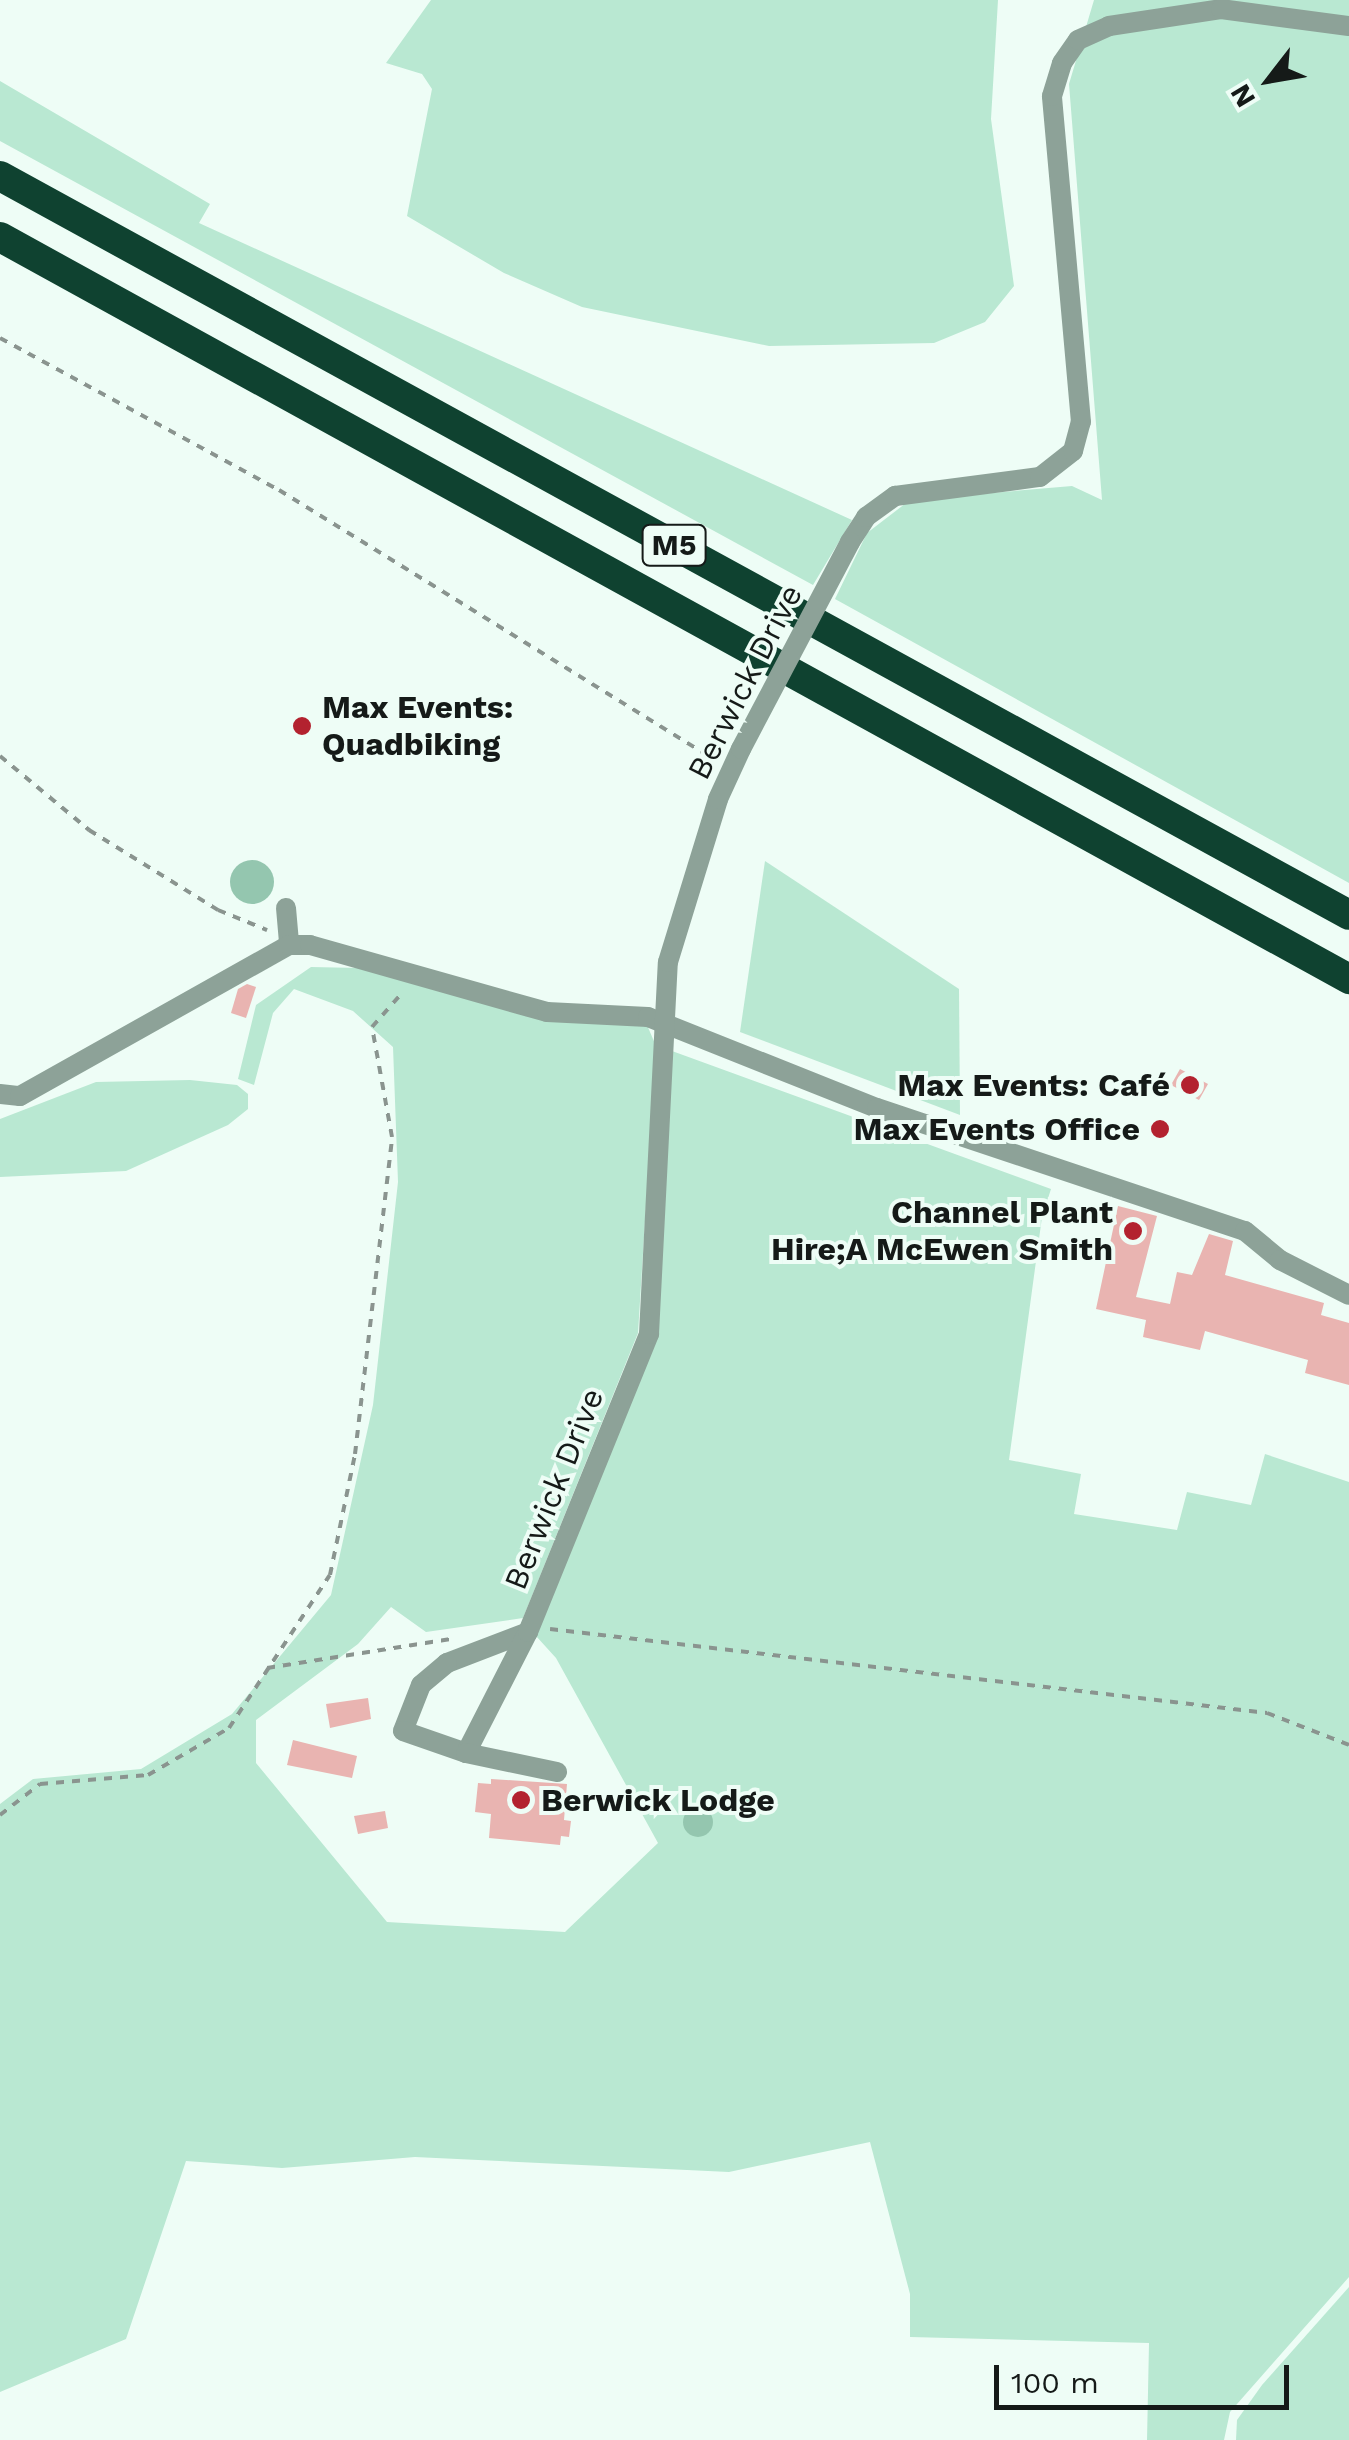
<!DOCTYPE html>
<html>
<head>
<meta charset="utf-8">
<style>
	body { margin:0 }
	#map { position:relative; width:1349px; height:2440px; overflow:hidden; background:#eefdf6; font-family:"Work Sans",sans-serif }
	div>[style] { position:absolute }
	.green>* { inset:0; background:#b9e8d2 }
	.water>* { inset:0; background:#94c6af }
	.round { border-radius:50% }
	.building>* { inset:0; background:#e9b4b1 }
	.path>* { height:4px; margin-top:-2px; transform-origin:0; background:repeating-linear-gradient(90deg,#8a948f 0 8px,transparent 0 16px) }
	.minor>* { height:20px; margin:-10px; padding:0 10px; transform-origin:10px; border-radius:10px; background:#8da298 }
	.highway>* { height:30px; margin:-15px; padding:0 15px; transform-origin:15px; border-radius:15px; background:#0f4230 }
	.minor-bridge>* { height:20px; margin:-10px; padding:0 10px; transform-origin:10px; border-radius:10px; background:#8da298 }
	.dots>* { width:28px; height:28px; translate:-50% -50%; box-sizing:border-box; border:5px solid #eefdf6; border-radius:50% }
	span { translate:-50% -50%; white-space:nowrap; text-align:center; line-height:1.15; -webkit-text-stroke:8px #eefdf6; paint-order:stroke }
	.shield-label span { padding:2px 8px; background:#eefdf6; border:2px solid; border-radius:8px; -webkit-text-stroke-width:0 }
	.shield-label { font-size:30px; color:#151a18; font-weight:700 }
	.street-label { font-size:32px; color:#151a18 }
	.poi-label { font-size:32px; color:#151a18; font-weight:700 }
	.left { translate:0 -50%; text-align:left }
	.right { translate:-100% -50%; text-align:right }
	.north { position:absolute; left:1219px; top:30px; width:100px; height:100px; -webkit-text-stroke:8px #eefdf6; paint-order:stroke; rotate:239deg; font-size:28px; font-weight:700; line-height:40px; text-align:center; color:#151a18 }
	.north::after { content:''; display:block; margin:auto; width:35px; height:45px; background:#151a18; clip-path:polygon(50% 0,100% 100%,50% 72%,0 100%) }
	.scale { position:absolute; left:994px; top:2365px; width:295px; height:45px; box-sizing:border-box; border:5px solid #151a18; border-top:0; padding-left:12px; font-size:30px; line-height:35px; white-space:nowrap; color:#151a18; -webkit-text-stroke:8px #eefdf6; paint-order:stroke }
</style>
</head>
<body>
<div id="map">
	<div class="green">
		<div style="clip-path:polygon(431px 0,998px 0,991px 119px,1014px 286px,985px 322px,934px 343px,769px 346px,582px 307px,504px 273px,407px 216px,432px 89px,422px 74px,386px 63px)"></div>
		<div style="clip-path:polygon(1094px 0,1349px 0,1349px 883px,835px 599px,867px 533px,910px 500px,1072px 486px,1102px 500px,1069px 84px)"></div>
		<div style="clip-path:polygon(0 81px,210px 204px,199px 223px,852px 520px,813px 585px,0 141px)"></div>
		<div style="clip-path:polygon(765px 861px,959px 989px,960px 1115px,740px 1032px)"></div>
		<div style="clip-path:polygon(311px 967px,359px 968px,647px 1025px,656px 1046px,638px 1333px,523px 1618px,426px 1632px,391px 1607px,358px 1644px,256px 1720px,256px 1763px,387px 1922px,565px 1932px,658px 1843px,556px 1658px,536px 1636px,652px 1339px,672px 1051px,1051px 1189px,1042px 1217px,1009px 1460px,1081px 1474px,1074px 1514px,1177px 1530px,1187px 1492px,1251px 1505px,1265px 1454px,1349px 1482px,1349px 2277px,1230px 2412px,1224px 2440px,1147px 2440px,1149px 2343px,910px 2337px,910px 2294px,870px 2142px,729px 2172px,415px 2157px,282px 2168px,186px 2161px,126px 2339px,0 2392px,0 1804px,33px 1779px,141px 1769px,232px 1714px,331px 1595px,373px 1405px,398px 1182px,393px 1047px,353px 1011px,294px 989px,273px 1013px,254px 1085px,238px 1079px,256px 1005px)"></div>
		<div style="clip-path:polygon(190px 1080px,237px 1085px,248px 1094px,248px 1109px,228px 1125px,126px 1171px,0 1177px,0 1119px,96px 1082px)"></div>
		<div style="clip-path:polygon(1349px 2287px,1349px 2440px,1236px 2440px,1237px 2420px,1262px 2385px)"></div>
	</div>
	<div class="water">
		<div class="round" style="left:230px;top:860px;width:44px;height:44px"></div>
		<div class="round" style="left:683px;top:1807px;width:30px;height:30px"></div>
	</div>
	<div class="building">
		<div style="clip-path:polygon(247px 984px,256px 987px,246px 1018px,231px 1013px,238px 989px)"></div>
		<div style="clip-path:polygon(1180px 1069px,1208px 1084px,1199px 1100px,1171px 1085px)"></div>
		<div style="clip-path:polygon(1118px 1206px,1157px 1216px,1136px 1297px,1170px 1304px,1177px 1272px,1192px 1275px,1209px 1234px,1233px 1241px,1225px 1275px,1324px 1303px,1321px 1315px,1349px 1323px,1349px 1385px,1305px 1373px,1308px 1360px,1205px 1331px,1200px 1350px,1143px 1337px,1146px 1320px,1096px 1309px)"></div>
		<div style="clip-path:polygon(368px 1698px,371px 1719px,330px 1728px,326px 1704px)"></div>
		<div style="clip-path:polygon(293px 1740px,357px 1756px,352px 1778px,287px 1765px)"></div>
		<div style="clip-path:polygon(491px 1779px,567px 1784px,564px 1820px,571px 1821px,569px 1837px,561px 1836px,560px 1845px,489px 1838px,491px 1814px,475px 1812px,478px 1783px,491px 1784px)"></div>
		<div style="clip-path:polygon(385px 1811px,388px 1828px,358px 1834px,354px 1816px)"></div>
	</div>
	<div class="path">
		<div style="left:0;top:338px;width:318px;rotate:28.6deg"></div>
		<div style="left:279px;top:490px;width:513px;rotate:31.77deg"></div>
		<div style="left:0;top:756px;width:116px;rotate:39.7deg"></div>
		<div style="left:89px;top:830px;width:152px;rotate:31.8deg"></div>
		<div style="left:218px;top:910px;width:53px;rotate:22.2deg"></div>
		<div style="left:550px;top:1629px;width:722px;rotate:6.68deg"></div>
		<div style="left:1267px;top:1713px;width:88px;rotate:21.3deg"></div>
		<div style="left:267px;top:1668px;width:186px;rotate:-9deg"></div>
		<div style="left:0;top:1815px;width:51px;rotate:-37.8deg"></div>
		<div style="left:40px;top:1784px;width:108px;rotate:-4.8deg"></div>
		<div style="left:148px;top:1775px;width:94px;rotate:-30.1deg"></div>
		<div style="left:229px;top:1728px;width:183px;rotate:-56.6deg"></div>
		<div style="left:330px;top:1575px;width:124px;rotate:-78.3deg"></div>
		<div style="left:355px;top:1454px;width:319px;rotate:-83.3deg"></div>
		<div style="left:392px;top:1137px;width:112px;rotate:-100.3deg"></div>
		<div style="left:372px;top:1027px;width:45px;rotate:-48.6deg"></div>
	</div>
	<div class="minor">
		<div style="left:850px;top:542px;width:30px;rotate:-57deg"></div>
		<div style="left:866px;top:517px;width:36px;rotate:-36deg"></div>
		<div style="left:895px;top:496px;width:146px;rotate:-7.5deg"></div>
		<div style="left:1040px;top:477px;width:42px;rotate:-38.2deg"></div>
		<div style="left:1073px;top:451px;width:30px;rotate:-75deg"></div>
		<div style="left:1081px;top:422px;width:327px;rotate:-95.1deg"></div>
		<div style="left:1052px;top:96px;width:34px;rotate:-73deg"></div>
		<div style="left:1062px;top:63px;width:28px;rotate:-55deg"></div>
		<div style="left:1078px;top:40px;width:34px;rotate:-24deg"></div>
		<div style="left:1109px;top:26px;width:113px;rotate:-8.6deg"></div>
		<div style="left:1221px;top:9px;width:129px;rotate:7.6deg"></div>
		<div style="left:286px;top:908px;width:37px;rotate:85deg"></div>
		<div style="left:0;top:1094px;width:20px;rotate:6deg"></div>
		<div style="left:20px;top:1096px;width:308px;rotate:-29.3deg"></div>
		<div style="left:289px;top:945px;width:21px"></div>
		<div style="left:310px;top:945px;width:246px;rotate:15.8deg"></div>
		<div style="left:547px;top:1012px;width:101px;rotate:2.8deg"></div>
		<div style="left:648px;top:1017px;width:246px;rotate:21.7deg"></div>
		<div style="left:877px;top:1108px;width:388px;rotate:18.5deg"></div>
		<div style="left:1245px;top:1231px;width:45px;rotate:39.6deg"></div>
		<div style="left:1280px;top:1260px;width:77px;rotate:26.9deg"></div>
		<div style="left:528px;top:1632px;width:87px;rotate:159.1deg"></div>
		<div style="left:447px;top:1663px;width:34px;rotate:140deg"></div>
		<div style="left:421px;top:1685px;width:49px;rotate:111.4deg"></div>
		<div style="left:403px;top:1731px;width:67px;rotate:19.2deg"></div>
		<div style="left:466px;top:1753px;width:136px;rotate:-62.9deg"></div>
		<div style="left:528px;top:1632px;width:322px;rotate:-67.9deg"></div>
		<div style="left:649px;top:1334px;width:372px;rotate:-87.1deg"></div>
		<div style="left:668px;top:962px;width:170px;rotate:-72.9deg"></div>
		<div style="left:718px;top:799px;width:55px;rotate:-65.3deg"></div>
		<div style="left:466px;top:1753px;width:93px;rotate:11.8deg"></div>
	</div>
	<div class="highway">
		<div style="left:0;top:176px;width:1538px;rotate:28.71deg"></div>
		<div style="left:0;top:237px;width:1540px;rotate:28.81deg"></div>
	</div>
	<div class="minor-bridge">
		<div style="left:741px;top:749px;width:234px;rotate:-62.2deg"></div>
	</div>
	<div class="dots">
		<div style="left:302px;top:726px;background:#b3222f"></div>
		<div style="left:1190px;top:1085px;background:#b3222f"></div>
		<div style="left:1160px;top:1129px;background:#b3222f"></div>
		<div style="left:1133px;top:1231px;background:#b3222f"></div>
		<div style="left:521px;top:1800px;background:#b3222f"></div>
	</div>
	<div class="shield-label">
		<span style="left:674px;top:545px">M5</span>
	</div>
	<div class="street-label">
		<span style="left:745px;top:682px;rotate:-63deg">Berwick Drive</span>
		<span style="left:554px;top:1489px;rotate:-68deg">Berwick Drive</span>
	</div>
	<div class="poi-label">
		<span class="left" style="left:322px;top:726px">Max Events:<br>Quadbiking</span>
		<span class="right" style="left:1170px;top:1085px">Max Events: Café</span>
		<span class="right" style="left:1140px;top:1129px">Max Events Office</span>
		<span class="right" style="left:1113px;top:1231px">Channel Plant<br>Hire;A McEwen Smith</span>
		<span class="left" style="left:541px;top:1800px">Berwick Lodge</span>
	</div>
	<div class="north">N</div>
	<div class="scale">100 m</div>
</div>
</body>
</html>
